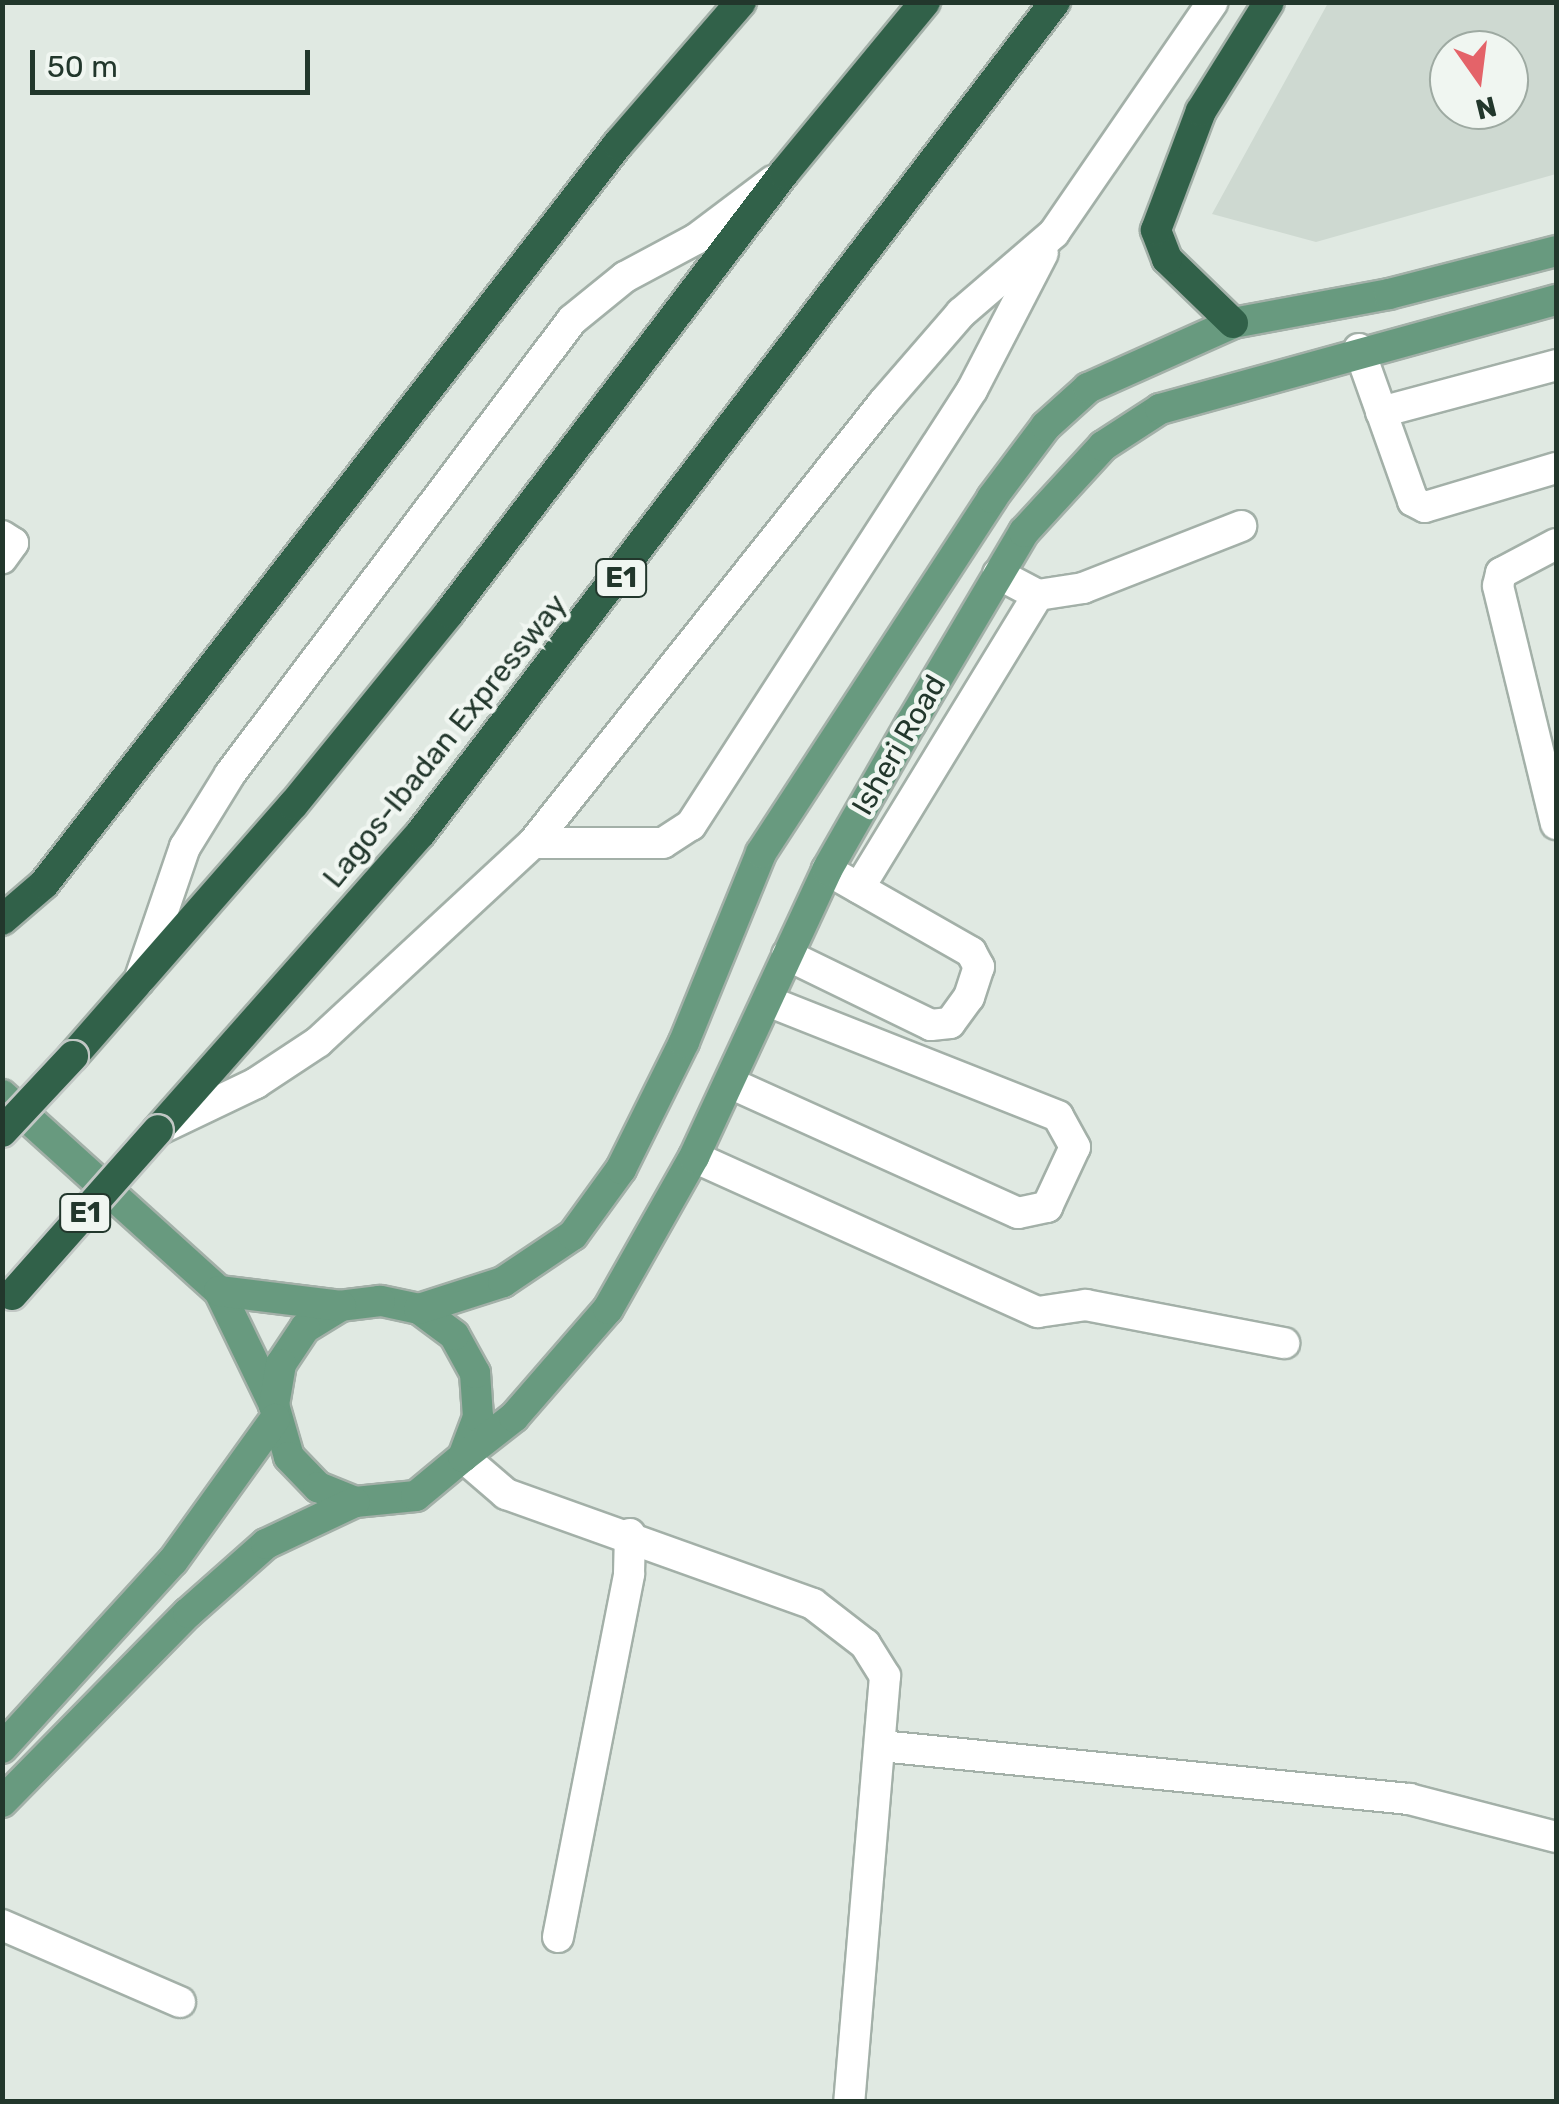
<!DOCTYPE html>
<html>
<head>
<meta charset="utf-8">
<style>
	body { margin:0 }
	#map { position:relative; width:1559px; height:2104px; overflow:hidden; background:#e0e9e2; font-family:Rubik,sans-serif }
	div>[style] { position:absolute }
	.built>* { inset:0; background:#ced9d1 }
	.roads { filter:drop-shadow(2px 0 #a3b0a8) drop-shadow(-2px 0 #a3b0a8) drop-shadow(0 2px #a3b0a8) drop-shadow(0 -2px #a3b0a8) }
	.minor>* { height:30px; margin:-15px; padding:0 15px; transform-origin:15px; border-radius:15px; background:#fff }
	.major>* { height:30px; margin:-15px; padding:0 15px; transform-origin:15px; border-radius:15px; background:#689a7f }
	.highway>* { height:30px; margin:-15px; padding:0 15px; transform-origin:15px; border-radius:15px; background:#316149 }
	.bridges { filter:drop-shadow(2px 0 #c1c7c4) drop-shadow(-2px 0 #c1c7c4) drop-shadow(0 2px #c1c7c4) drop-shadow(0 -2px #c1c7c4) }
	.highway-bridge>* { height:30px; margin:-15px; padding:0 15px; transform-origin:15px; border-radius:15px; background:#316149 }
	span { translate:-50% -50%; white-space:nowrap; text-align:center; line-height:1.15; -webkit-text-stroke:9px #f0f6f1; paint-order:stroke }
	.shield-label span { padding:2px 8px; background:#f0f6f1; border:2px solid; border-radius:8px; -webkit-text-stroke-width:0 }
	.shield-label { font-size:28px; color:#22372c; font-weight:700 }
	.street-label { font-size:30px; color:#22372c }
	.frame { position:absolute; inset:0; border:5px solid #22372c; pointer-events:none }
	.north { position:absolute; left:1429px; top:30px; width:100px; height:100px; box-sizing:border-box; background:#f0f6f1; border:2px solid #9eaaa2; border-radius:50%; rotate:166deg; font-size:28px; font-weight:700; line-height:40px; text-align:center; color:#22372c }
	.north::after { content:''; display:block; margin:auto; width:35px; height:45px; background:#e46369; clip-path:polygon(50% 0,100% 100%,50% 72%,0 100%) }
	.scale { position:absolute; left:30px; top:50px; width:280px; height:45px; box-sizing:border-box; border:5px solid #22372c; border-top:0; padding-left:12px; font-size:30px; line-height:35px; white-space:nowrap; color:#22372c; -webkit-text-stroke:8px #f0f6f1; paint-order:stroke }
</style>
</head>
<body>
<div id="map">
	<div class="built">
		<div style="clip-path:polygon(evenodd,1328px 3px,1556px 3px,1556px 174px,1316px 242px,1212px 214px,1328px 3px,1449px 50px,1509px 50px,1509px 110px,1449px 110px,1449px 50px)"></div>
	</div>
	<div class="roads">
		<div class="minor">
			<div style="left:1359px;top:349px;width:161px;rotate:70.4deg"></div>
			<div style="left:1413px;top:501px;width:13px;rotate:27deg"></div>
			<div style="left:1425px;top:507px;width:137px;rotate:-16.6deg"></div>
			<div style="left:1381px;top:412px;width:181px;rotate:-15deg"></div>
			<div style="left:2px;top:536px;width:13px;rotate:32deg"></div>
			<div style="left:13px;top:543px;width:19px;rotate:126deg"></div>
			<div style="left:1556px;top:544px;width:62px;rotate:152.2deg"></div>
			<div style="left:1501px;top:573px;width:13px;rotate:103deg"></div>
			<div style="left:1498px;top:586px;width:245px;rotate:76.3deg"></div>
			<div style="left:998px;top:574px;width:45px;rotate:27.7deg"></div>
			<div style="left:1038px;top:595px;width:46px;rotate:-8.8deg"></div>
			<div style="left:1083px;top:588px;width:170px;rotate:-21.4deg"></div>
			<div style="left:533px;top:843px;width:130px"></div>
			<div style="left:663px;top:843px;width:33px;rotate:-33deg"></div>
			<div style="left:691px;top:825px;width:518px;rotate:-57.14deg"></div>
			<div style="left:972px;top:390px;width:154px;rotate:-62.6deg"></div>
			<div style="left:859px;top:888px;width:343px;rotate:-58.6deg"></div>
			<div style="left:787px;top:955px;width:160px;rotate:25.9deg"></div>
			<div style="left:931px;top:1025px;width:19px;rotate:-6deg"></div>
			<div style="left:950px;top:1023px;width:32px;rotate:-54deg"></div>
			<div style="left:969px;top:997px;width:32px;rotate:-72deg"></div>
			<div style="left:979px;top:967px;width:17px;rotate:-118deg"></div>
			<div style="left:971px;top:952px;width:166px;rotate:-150.3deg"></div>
			<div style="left:139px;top:981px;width:142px;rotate:-71.1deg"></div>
			<div style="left:185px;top:847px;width:86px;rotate:-58.3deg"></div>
			<div style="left:230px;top:774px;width:568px;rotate:-53.01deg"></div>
			<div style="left:572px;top:320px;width:68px;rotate:-39.1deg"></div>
			<div style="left:625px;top:277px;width:81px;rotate:-28.2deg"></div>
			<div style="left:696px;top:239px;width:96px;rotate:-37deg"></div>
			<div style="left:730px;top:1083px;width:316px;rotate:24.3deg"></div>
			<div style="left:1018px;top:1213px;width:30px;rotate:-12deg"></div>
			<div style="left:1047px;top:1207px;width:66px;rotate:-65deg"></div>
			<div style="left:1075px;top:1147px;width:35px;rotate:-119deg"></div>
			<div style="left:1058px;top:1116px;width:312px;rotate:-158.4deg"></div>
			<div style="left:158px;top:1130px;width:109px;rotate:-25.6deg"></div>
			<div style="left:256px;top:1083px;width:74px;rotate:-33.5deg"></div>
			<div style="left:318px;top:1042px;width:293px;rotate:-42.8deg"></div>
			<div style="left:533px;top:843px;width:564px;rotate:-51.48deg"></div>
			<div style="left:884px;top:402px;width:118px;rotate:-49.1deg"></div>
			<div style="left:961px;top:313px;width:123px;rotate:-40.7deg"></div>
			<div style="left:1054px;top:233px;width:280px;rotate:-55.5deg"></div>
			<div style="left:694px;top:1157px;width:377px;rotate:24.3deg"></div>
			<div style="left:1038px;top:1312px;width:49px;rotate:-8.3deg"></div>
			<div style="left:1086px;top:1305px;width:202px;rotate:10.9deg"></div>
			<div style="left:463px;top:1457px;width:57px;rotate:40.7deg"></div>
			<div style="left:506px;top:1494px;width:326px;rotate:19.7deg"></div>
			<div style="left:813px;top:1604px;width:66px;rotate:37.6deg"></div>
			<div style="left:865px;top:1644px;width:38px;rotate:58deg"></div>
			<div style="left:885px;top:1676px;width:428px;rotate:94.8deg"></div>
			<div style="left:881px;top:1746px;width:531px;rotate:5.73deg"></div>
			<div style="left:1409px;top:1799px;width:152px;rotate:14.5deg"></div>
			<div style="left:2px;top:1925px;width:194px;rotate:23.4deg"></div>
			<div style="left:558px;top:1937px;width:370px;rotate:-78.9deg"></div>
			<div style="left:629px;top:1574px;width:40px;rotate:-88.6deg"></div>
		</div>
		<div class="major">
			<div style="left:2px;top:1095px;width:292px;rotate:42.1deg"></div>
			<div style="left:219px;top:1291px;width:127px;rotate:64.2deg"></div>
			<div style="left:274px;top:1405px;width:54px;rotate:73.9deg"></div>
			<div style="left:289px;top:1457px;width:42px;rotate:46deg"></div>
			<div style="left:318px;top:1487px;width:40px;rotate:22deg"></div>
			<div style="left:355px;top:1502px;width:61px;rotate:-5.6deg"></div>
			<div style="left:416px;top:1496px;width:61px;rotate:-39.7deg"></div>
			<div style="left:463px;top:1457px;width:43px;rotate:-69.4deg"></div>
			<div style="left:478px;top:1417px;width:44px;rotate:-93.9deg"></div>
			<div style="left:475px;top:1373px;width:43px;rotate:-118.9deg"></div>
			<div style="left:454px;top:1335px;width:44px;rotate:-143.4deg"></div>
			<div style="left:419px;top:1309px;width:40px;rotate:-168deg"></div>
			<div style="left:380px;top:1301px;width:39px;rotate:173deg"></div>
			<div style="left:341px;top:1306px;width:42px;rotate:148.6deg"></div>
			<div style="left:305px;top:1328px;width:43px;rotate:123.7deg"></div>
			<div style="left:281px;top:1364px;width:42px;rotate:99.7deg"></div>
			<div style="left:219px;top:1291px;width:123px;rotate:7deg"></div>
			<div style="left:419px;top:1309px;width:88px;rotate:-17.8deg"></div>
			<div style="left:503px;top:1282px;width:84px;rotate:-33.9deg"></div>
			<div style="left:573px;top:1235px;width:82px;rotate:-54deg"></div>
			<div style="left:621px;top:1169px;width:142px;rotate:-63.6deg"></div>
			<div style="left:684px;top:1042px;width:204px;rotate:-67.8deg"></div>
			<div style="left:761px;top:853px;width:424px;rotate:-56.9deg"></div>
			<div style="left:992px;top:498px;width:90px;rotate:-53.1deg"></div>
			<div style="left:1046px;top:426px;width:57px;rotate:-42.1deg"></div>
			<div style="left:1088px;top:388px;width:159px;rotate:-24.1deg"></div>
			<div style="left:1233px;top:323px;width:159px;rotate:-10.5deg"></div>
			<div style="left:1389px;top:294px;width:172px;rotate:-14.4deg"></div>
			<div style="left:463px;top:1457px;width:65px;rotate:-38.1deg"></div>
			<div style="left:514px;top:1417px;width:143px;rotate:-49deg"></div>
			<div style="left:608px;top:1309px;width:175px;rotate:-60.5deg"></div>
			<div style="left:694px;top:1157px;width:316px;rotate:-65.1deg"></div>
			<div style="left:827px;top:870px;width:169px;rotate:-60.3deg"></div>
			<div style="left:911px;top:723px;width:222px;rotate:-59.4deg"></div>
			<div style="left:1024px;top:532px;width:117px;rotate:-47.4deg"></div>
			<div style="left:1103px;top:446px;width:68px;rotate:-33deg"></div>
			<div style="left:1160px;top:409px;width:411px;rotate:-15.4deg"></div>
			<div style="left:2px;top:1748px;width:253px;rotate:-47.6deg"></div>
			<div style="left:173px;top:1561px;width:175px;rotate:-54.3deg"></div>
			<div style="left:2px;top:1802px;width:265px;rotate:-45.5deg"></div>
			<div style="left:188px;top:1613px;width:104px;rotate:-41.5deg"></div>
			<div style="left:266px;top:1544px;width:98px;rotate:-25.3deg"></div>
		</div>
		<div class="highway">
			<div style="left:1233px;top:323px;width:92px;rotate:-135.9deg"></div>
			<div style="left:1167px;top:259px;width:31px;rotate:-111deg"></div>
			<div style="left:1156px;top:230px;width:127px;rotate:-69.3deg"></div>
			<div style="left:1201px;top:111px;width:128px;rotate:-58deg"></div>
			<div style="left:2px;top:920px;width:55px;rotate:-40.6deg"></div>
			<div style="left:44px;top:884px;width:937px;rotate:-52.2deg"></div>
			<div style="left:618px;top:144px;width:188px;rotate:-49.1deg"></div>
			<div style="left:73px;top:1056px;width:334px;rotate:-48.8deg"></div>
			<div style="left:293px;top:805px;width:247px;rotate:-50.9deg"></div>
			<div style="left:449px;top:613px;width:553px;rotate:-52.72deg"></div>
			<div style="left:784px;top:173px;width:222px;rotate:-50.5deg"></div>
			<div style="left:158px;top:1130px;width:395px;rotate:-48.5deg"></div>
			<div style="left:420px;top:834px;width:1047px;rotate:-52.65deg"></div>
		</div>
	</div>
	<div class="bridges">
		<div class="highway-bridge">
			<div style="left:2px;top:1132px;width:104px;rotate:-46.9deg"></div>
			<div style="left:12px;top:1295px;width:220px;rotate:-48.5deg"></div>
		</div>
	</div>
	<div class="shield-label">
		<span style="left:621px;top:578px">E1</span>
		<span style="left:85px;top:1213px">E1</span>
	</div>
	<div class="street-label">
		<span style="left:445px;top:741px;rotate:-51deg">Lagos-Ibadan Expressway</span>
		<span style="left:899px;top:745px;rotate:-60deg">Isheri Road</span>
	</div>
	<div class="frame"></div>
	<div class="north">N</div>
	<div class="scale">50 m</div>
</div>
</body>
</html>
